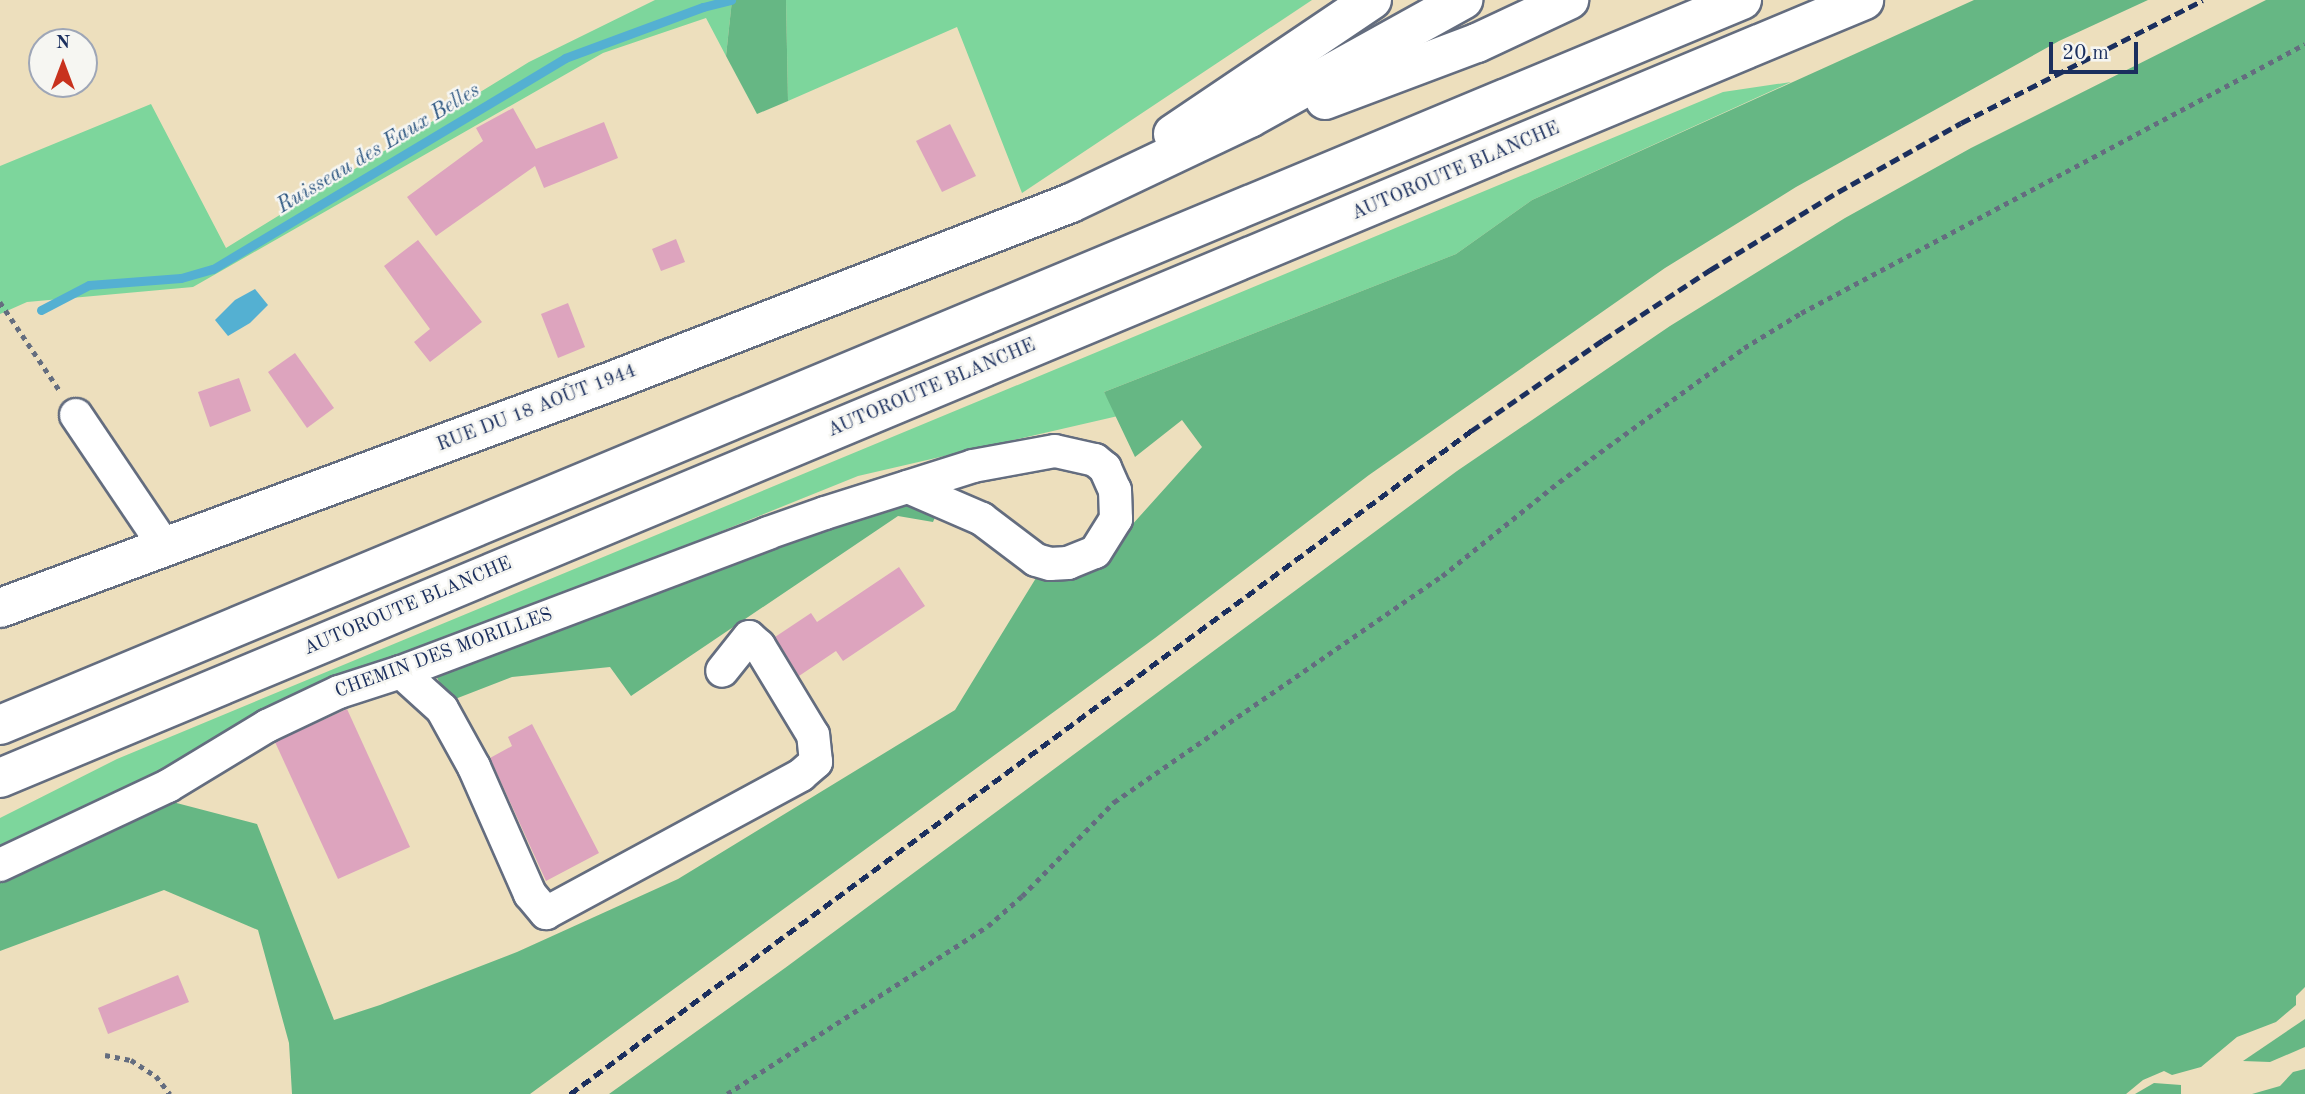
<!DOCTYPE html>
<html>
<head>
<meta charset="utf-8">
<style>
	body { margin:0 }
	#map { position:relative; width:2305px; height:1094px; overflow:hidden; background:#eddfbd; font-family:"Old Standard TT",serif }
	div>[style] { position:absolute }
	.green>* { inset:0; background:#7dd69c }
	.forest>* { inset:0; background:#66b784 }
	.water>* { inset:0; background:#54b0d2 }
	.stream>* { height:9px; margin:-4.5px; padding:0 4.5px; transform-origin:4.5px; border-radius:4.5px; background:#54b0d2 }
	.building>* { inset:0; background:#dda4be }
	.path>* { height:4.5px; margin-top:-2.25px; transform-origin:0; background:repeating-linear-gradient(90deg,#646d7f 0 5px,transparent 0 10px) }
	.roads { filter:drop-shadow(2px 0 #646d7f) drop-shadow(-2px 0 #646d7f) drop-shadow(0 2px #646d7f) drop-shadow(0 -2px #646d7f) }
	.minor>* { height:32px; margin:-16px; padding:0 16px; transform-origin:16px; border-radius:16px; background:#fff }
	.major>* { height:38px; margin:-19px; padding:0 19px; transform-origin:19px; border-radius:19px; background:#fff }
	.highway>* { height:38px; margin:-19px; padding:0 19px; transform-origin:19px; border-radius:19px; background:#fff }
	.rail>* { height:5px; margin-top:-2.5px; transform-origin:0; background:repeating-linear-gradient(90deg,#1b2f5e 0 10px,transparent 0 15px) }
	span { translate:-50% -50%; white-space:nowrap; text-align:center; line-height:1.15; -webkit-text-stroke:5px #f6f6f2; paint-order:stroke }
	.street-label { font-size:19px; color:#1b2f5e }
	.water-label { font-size:21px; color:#2c5681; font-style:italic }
	.north { position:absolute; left:28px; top:28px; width:70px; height:70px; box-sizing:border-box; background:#f6f6f2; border:2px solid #9ea6b7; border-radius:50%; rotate:0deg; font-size:19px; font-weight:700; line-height:28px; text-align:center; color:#1b2f5e }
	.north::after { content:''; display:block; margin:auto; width:24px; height:32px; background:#c8321e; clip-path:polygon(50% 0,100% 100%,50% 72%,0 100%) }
	.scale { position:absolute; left:2049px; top:42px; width:89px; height:32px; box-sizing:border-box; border:4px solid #1b2f5e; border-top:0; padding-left:9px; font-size:21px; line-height:24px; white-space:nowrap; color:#1b2f5e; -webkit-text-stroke:5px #f6f6f2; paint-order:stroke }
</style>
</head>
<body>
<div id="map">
	<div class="green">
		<div style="clip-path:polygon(655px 0,732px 0,726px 56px,706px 18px,603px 53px,193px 287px,27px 302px,0 314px,0 166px,151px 104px,226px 248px,529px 62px)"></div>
		<div style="clip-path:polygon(786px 0,1312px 0,1022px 193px,957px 27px,788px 101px)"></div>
		<div style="clip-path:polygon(1791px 82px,1532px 200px,1456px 254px,1104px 392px,1118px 416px,858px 476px,424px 651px,292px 696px,156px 772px,0 846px,0 818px,117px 759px,1723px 92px)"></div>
	</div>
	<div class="forest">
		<div style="clip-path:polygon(732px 0,786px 0,788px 101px,757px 114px,726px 56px)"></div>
		<div style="clip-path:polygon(1974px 0,2148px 0,2059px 41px,1796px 187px,1665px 268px,1369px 475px,1155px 638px,530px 1094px,292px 1094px,289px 1043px,258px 930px,164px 890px,0 951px,0 878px,165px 800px,257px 824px,334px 1020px,380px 1005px,517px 952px,678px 879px,955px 710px,1036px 578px,1085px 565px,1104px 556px,1202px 447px,1182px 420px,1135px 457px,1104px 392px,1456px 254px,1532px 200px)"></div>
		<div style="clip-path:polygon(2266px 0,2305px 0,2305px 987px,2296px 996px,2296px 1005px,2276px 1022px,2237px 1037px,2201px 1067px,2172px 1075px,2164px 1071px,2143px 1080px,2126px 1094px,609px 1094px,785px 968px,1457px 471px,1670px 326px,1845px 218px,1971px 148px)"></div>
		<div style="clip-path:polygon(898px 503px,938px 510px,933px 522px,898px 516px,631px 696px,610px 667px,512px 677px,450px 701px,436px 676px,775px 544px)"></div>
		<div style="clip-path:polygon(2305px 1019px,2305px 1047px,2270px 1062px,2243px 1061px)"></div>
		<div style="clip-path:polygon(2305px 1069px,2305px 1094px,2252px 1094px,2280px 1086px,2293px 1072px)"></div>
		<div style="clip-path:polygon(2154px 1083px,2181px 1085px,2181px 1094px,2135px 1094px)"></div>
	</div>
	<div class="water">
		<div style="clip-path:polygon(255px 289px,268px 305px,250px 323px,228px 336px,215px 320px,235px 300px)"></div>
	</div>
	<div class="stream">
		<div style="left:41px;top:310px;width:54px;rotate:-27.5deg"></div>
		<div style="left:89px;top:285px;width:92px;rotate:-4.4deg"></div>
		<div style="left:181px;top:278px;width:33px;rotate:-16deg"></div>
		<div style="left:213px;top:269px;width:410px;rotate:-30.9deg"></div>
		<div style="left:565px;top:58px;width:147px;rotate:-20.3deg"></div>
		<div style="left:703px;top:7px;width:29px;rotate:-14deg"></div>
	</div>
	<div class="building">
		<div style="clip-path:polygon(513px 108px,536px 149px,604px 122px,618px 158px,544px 188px,535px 166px,436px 236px,407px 197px,483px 141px,476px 128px)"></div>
		<div style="clip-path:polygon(950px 124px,976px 176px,942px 192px,916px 141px)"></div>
		<div style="clip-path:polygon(676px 239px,685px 262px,661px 271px,652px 249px)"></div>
		<div style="clip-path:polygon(418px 240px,482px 322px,430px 362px,414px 342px,430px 329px,384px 266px)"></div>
		<div style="clip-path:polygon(568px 303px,585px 347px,558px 358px,541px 314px)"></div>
		<div style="clip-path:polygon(295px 353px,334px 408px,307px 428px,268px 372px)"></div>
		<div style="clip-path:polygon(239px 378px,251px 411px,210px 427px,198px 392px)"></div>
		<div style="clip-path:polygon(899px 567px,925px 606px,843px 661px,836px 651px,799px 676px,775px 637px,811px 613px,817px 622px)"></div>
		<div style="clip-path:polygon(347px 709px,410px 847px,338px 879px,275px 742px)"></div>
		<div style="clip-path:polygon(532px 724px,599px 853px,546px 881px,490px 758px,512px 746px,508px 737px)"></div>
		<div style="clip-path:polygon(178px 975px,189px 1002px,108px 1034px,98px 1008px)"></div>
	</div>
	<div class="path">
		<div style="left:0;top:302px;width:107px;rotate:56deg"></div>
		<div style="left:105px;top:1055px;width:26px;rotate:11deg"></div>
		<div style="left:131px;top:1060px;width:30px;rotate:33deg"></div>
		<div style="left:156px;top:1076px;width:23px;rotate:52deg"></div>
		<div style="left:727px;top:1094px;width:310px;rotate:-32.8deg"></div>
		<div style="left:988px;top:926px;width:45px;rotate:-41.4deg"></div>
		<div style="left:1022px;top:896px;width:132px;rotate:-45.6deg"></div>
		<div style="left:1114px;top:802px;width:398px;rotate:-34.6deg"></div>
		<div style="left:1442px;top:576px;width:150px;rotate:-38.8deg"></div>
		<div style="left:1559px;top:482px;width:228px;rotate:-35.9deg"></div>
		<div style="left:1744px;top:348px;width:67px;rotate:-31.6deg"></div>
		<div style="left:1801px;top:313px;width:571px;rotate:-28.09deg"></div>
	</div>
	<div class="roads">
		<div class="minor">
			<div style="left:76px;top:415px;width:159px;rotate:56deg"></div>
			<div style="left:401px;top:672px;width:55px;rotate:42.1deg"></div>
			<div style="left:442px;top:709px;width:66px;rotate:61.1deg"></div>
			<div style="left:474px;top:767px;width:139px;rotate:66.2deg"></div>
			<div style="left:530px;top:894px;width:25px;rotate:50deg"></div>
			<div style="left:546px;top:913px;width:290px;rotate:-28.4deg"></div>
			<div style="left:801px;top:775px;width:20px;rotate:-41deg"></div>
			<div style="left:816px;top:762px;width:27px;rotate:-96deg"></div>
			<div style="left:813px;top:735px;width:104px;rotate:-121.2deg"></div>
			<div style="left:759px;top:646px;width:13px;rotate:-138deg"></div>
			<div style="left:749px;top:637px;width:43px;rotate:128.5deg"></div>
			<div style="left:0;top:865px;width:186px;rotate:-25.2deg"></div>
			<div style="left:168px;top:786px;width:116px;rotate:-31.2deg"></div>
			<div style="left:267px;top:726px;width:80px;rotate:-25.3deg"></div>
			<div style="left:339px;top:692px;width:65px;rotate:-17.9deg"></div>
			<div style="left:401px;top:672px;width:392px;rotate:-20.7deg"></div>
			<div style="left:768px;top:533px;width:60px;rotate:-19.3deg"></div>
			<div style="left:825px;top:513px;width:155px;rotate:-17.6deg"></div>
			<div style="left:973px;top:466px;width:83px;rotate:-10.4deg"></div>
			<div style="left:1055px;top:451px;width:41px;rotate:12.7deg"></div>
			<div style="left:1095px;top:460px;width:13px;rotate:39deg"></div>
			<div style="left:1105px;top:468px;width:24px;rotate:66deg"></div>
			<div style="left:1115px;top:490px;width:29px;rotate:88deg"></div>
			<div style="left:1116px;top:519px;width:39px;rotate:122deg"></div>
			<div style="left:1095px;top:552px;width:29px;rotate:158deg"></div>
			<div style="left:1068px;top:563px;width:18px;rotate:177deg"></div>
			<div style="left:1050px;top:564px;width:15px;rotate:-164deg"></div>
			<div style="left:1036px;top:560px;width:68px;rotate:-142.8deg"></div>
			<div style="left:982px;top:519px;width:81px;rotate:-156.6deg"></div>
		</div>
		<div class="major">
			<div style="left:1325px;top:100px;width:162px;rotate:-20.6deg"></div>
			<div style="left:1477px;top:43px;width:102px;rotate:-25.1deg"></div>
			<div style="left:1173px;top:134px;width:240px;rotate:-34deg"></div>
			<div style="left:0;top:608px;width:653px;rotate:-20.35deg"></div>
			<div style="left:612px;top:381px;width:492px;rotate:-21.2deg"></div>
			<div style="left:1071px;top:203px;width:198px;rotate:-25.4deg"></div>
			<div style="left:1250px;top:118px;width:244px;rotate:-29deg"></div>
		</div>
		<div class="highway">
			<div style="left:0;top:725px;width:1887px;rotate:-22.6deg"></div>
			<div style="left:0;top:778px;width:2020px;rotate:-22.65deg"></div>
		</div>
	</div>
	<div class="rail">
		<div style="left:570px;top:1094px;width:1119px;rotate:-36.35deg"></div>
		<div style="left:1471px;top:431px;width:160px;rotate:-34.6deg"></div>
		<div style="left:1603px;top:340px;width:128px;rotate:-33.2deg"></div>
		<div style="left:1710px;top:270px;width:150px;rotate:-31.4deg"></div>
		<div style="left:1838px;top:192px;width:141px;rotate:-29.3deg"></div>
		<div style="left:1961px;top:123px;width:271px;rotate:-26.9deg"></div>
	</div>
	<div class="street-label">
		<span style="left:1456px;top:172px;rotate:-23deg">AUTOROUTE BLANCHE</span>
		<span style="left:932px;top:389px;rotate:-23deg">AUTOROUTE BLANCHE</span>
		<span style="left:537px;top:409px;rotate:-21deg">RUE DU 18 AOÛT 1944</span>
		<span style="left:408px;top:607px;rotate:-23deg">AUTOROUTE BLANCHE</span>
		<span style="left:444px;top:654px;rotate:-20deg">CHEMIN DES MORILLES</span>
	</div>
	<div class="water-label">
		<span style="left:379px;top:149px;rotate:-31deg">Ruisseau des Eaux Belles</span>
	</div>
	<div class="north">N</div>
	<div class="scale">20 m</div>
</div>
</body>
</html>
